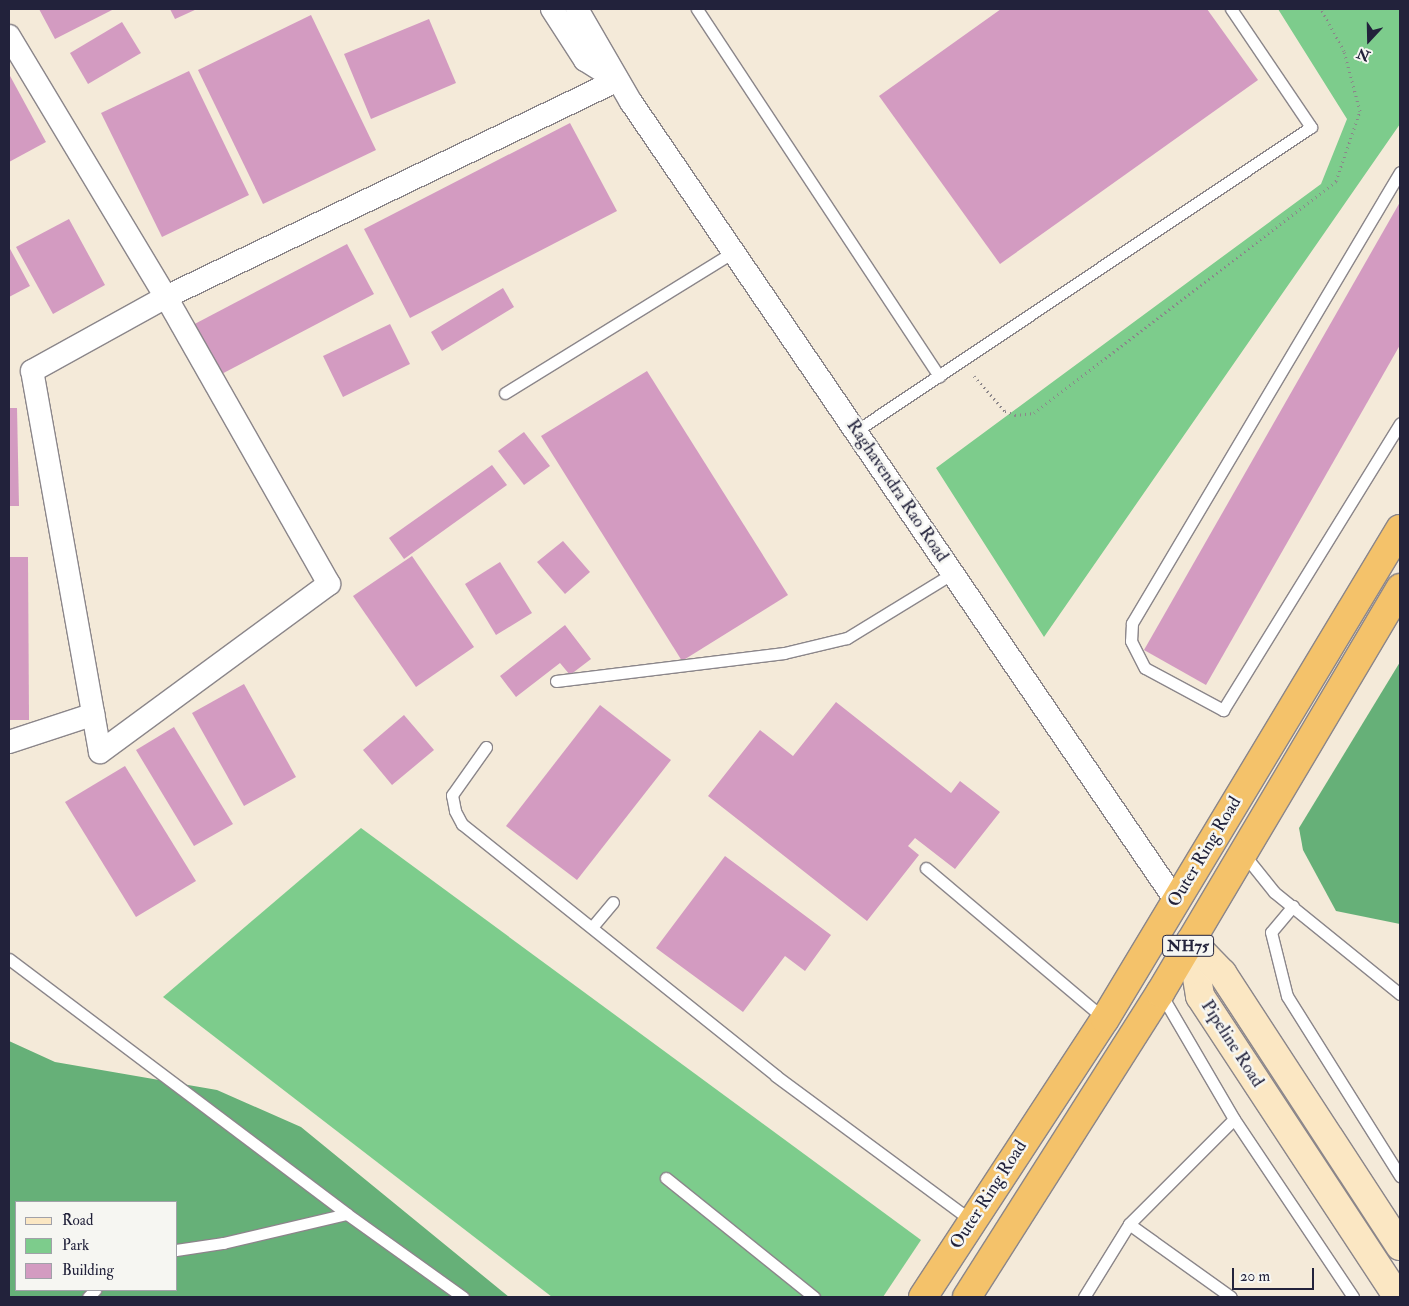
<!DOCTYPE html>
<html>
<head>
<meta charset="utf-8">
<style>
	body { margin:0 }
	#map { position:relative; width:1409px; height:1306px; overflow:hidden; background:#f4ead9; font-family:"IM FELL Double Pica",serif }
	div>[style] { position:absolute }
	.green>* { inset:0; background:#7dcc8c }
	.forest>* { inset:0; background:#66b078 }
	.building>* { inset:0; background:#d39bc1 }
	.path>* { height:3px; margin-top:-1.5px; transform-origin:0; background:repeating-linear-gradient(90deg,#8b868a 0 1px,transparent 0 5px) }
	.roads { filter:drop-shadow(1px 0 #8b868a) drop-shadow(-1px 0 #8b868a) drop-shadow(0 1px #8b868a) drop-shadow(0 -1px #8b868a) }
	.service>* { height:11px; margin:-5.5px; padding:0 5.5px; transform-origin:5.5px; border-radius:5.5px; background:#fff }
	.minor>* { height:22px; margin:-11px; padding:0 11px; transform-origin:11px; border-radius:11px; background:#fff }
	.secondary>* { height:28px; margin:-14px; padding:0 14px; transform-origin:14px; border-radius:14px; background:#fbe7c3 }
	.trunk>* { height:28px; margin:-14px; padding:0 14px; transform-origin:14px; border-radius:14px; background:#f4c26a }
	span { translate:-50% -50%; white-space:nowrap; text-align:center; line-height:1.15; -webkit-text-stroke:5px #f6f6f2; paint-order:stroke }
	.shield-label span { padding:1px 4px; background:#f6f6f2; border:1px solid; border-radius:4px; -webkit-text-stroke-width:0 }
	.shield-label { font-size:16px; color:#22223b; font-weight:700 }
	.street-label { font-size:18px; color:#22223b }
	.frame { position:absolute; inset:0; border:10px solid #22223b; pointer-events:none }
	.legend { position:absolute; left:15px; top:1201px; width:162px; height:90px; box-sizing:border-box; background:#f6f6f2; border:1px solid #a1a1a9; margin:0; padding:6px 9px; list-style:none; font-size:15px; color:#22223b }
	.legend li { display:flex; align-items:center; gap:10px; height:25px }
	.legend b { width:25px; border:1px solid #a1a1a9 }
	.north { position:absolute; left:1344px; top:15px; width:50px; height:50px; -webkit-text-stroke:4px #f6f6f2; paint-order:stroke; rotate:201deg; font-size:14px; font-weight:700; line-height:20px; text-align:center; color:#22223b }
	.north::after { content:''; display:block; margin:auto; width:18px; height:22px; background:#22223b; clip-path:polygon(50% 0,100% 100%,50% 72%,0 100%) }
	.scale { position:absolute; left:1232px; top:1268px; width:82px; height:22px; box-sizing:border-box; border:2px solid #22223b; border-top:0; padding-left:6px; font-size:15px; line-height:18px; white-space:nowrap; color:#22223b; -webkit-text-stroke:4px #f6f6f2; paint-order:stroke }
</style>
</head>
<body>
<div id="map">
	<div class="green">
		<div style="clip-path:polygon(1278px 9px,1400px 9px,1400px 124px,1044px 637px,936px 468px,1321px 184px,1347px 119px)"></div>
		<div style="clip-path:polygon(361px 828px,921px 1240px,883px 1297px,552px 1297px,163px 997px)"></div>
	</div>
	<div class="forest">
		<div style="clip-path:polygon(1400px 662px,1400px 924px,1336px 911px,1303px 850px,1299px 828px)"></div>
		<div style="clip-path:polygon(evenodd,9px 1041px,55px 1062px,217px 1090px,301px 1127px,509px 1297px,9px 1297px,9px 1041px,16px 1202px,176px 1202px,176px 1290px,16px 1290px,16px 1202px)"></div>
	</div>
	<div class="building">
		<div style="clip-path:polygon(39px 9px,114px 9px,55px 39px)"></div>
		<div style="clip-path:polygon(170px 9px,197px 9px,175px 19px)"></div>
		<div style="clip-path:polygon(1001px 9px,1207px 9px,1258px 80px,1000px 264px,879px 96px)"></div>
		<div style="clip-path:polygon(311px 15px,376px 150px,263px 204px,198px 70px)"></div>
		<div style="clip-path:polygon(429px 19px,456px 83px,371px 119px,344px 54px)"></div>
		<div style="clip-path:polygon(122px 22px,141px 53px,88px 84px,70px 53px)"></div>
		<div style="clip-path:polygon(189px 71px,249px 195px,162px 237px,101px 113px)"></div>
		<div style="clip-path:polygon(9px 74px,46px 142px,9px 162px)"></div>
		<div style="clip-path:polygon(570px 123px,617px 211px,410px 318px,364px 229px)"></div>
		<div style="clip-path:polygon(1400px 202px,1400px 345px,1206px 685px,1144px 650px)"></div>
		<div style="clip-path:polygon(69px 219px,105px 285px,53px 314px,16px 247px)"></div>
		<div style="clip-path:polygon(347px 244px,374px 294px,214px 378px,187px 328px)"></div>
		<div style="clip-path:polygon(9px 247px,30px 286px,9px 297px)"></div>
		<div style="clip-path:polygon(503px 288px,514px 307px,442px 351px,431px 332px)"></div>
		<div style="clip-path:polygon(390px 324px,410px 364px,343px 397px,323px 356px)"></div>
		<div style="clip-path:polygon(647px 371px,788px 595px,682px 661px,541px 436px)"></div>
		<div style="clip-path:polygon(9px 408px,17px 408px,19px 506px,9px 506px)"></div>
		<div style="clip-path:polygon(524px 432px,550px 466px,524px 485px,498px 451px)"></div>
		<div style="clip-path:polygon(492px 465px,507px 485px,404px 559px,389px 538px)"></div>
		<div style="clip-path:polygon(563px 541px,590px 572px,565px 594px,537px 562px)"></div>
		<div style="clip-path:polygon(412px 556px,474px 647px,416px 687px,353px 596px)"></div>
		<div style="clip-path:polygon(9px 557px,28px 557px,29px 720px,9px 720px)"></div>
		<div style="clip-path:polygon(500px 562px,532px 613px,496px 635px,465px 584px)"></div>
		<div style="clip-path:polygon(565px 625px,591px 659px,570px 675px,560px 663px,516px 697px,500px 676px)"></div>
		<div style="clip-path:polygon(244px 684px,296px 777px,244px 806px,192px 713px)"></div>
		<div style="clip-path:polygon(836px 702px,951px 793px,960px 781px,1000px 812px,955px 869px,915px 838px,908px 846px,919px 855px,867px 921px,708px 796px,760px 730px,793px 756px)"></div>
		<div style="clip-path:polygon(600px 705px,671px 760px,577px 880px,506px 826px)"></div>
		<div style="clip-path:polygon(404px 715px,434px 750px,392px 785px,363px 750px)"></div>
		<div style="clip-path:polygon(174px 727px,233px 824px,194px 846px,136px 750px)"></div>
		<div style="clip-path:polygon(125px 766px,196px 881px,136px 917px,65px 802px)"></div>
		<div style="clip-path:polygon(725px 856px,831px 935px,805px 971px,785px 956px,743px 1012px,656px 948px)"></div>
	</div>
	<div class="path">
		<div style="left:974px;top:376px;width:47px;rotate:48.5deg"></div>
		<div style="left:1005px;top:411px;width:11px;rotate:22deg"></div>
		<div style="left:1015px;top:415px;width:19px;rotate:-6deg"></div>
		<div style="left:1034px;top:413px;width:381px;rotate:-37.5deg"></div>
		<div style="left:1336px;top:181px;width:74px;rotate:-71.1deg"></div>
		<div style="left:1360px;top:111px;width:62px;rotate:-104.9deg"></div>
		<div style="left:1344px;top:51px;width:48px;rotate:-118.7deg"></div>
	</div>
	<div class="roads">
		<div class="service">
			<div style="left:697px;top:9px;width:440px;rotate:56.6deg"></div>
			<div style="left:1400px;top:172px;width:525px;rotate:120.72deg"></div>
			<div style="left:1132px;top:623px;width:18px;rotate:93deg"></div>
			<div style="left:1131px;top:641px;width:30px;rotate:63deg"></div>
			<div style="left:1145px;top:668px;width:89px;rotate:28.3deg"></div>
			<div style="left:1223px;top:710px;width:337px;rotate:-58.3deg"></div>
			<div style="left:505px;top:393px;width:268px;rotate:-31.7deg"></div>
			<div style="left:856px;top:431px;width:547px;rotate:-33.75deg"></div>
			<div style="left:1311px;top:127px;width:143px;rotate:-124.1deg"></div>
			<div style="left:556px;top:681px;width:230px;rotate:-7deg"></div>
			<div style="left:784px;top:653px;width:65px;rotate:-13.4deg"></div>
			<div style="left:847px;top:638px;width:124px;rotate:-31.5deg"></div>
			<div style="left:486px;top:747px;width:59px;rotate:125.3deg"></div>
			<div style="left:452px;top:795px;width:16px;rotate:79deg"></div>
			<div style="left:455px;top:811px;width:15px;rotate:62deg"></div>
			<div style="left:462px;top:824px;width:403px;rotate:38.7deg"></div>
			<div style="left:776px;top:1076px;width:244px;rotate:36.5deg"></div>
			<div style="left:1242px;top:852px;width:51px;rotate:51.3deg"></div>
			<div style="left:1274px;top:892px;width:162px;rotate:39deg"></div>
			<div style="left:926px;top:868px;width:234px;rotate:40.2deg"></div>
			<div style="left:1293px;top:906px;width:34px;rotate:130deg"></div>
			<div style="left:1271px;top:932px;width:66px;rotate:76deg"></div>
			<div style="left:1287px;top:996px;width:213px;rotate:57.9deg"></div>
			<div style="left:593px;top:926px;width:31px;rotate:-50deg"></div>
			<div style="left:9px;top:959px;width:423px;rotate:37deg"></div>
			<div style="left:347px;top:1214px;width:143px;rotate:35.6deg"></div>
			<div style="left:1161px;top:994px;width:145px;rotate:59.7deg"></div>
			<div style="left:1234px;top:1119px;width:214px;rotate:56.2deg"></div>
			<div style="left:666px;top:1178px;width:190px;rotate:38.8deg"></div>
			<div style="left:1129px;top:1224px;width:125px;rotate:35.6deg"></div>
			<div style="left:176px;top:1250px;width:48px;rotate:-8.5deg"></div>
			<div style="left:223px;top:1243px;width:127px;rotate:-13.2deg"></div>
			<div style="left:88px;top:1297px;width:10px;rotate:-45deg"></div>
			<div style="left:1084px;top:1297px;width:86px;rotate:-58.3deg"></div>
			<div style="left:1129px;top:1224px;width:148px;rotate:-45deg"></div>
		</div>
		<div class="minor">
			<div style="left:552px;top:9px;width:61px;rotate:57.1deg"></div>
			<div style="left:585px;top:60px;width:36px;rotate:32deg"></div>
			<div style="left:577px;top:9px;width:108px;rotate:59.9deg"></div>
			<div style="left:631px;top:102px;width:967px;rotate:55.7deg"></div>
			<div style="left:9px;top:36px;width:305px;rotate:59deg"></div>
			<div style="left:166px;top:297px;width:501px;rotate:-25.65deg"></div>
			<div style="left:166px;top:297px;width:330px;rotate:60.4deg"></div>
			<div style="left:329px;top:584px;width:284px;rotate:143.7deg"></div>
			<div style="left:100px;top:752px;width:387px;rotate:-100.1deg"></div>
			<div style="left:32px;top:371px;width:153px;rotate:-28.9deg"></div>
			<div style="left:9px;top:742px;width:89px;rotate:-18.2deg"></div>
		</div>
		<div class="secondary">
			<div style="left:1191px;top:941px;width:56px;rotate:80.7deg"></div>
			<div style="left:1200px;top:996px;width:360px;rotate:56.7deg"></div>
			<div style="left:1191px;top:941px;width:45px;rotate:45.9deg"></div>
			<div style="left:1222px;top:973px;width:326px;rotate:56.9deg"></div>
		</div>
		<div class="trunk">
			<div style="left:923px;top:1297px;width:332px;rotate:-56.8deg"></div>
			<div style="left:1105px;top:1019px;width:572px;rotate:-58.95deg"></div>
			<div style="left:967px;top:1297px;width:360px;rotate:-57.6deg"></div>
			<div style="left:1160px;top:993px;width:471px;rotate:-59.3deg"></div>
		</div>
	</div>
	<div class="shield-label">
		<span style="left:1188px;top:946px">NH75</span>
	</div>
	<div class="street-label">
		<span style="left:897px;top:491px;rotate:56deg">Raghavendra Rao Road</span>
		<span style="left:1205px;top:852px;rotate:-59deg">Outer Ring Road</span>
		<span style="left:1232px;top:1044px;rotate:57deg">Pipeline Road</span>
		<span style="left:989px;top:1195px;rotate:-57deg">Outer Ring Road</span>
	</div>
	<div class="frame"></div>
	<ul class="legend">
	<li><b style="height:6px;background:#fbe7c3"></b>Road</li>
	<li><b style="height:14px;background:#7dcc8c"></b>Park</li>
	<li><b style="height:14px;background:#d39bc1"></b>Building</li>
	</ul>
	<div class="north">N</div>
	<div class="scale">20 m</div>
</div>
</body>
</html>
